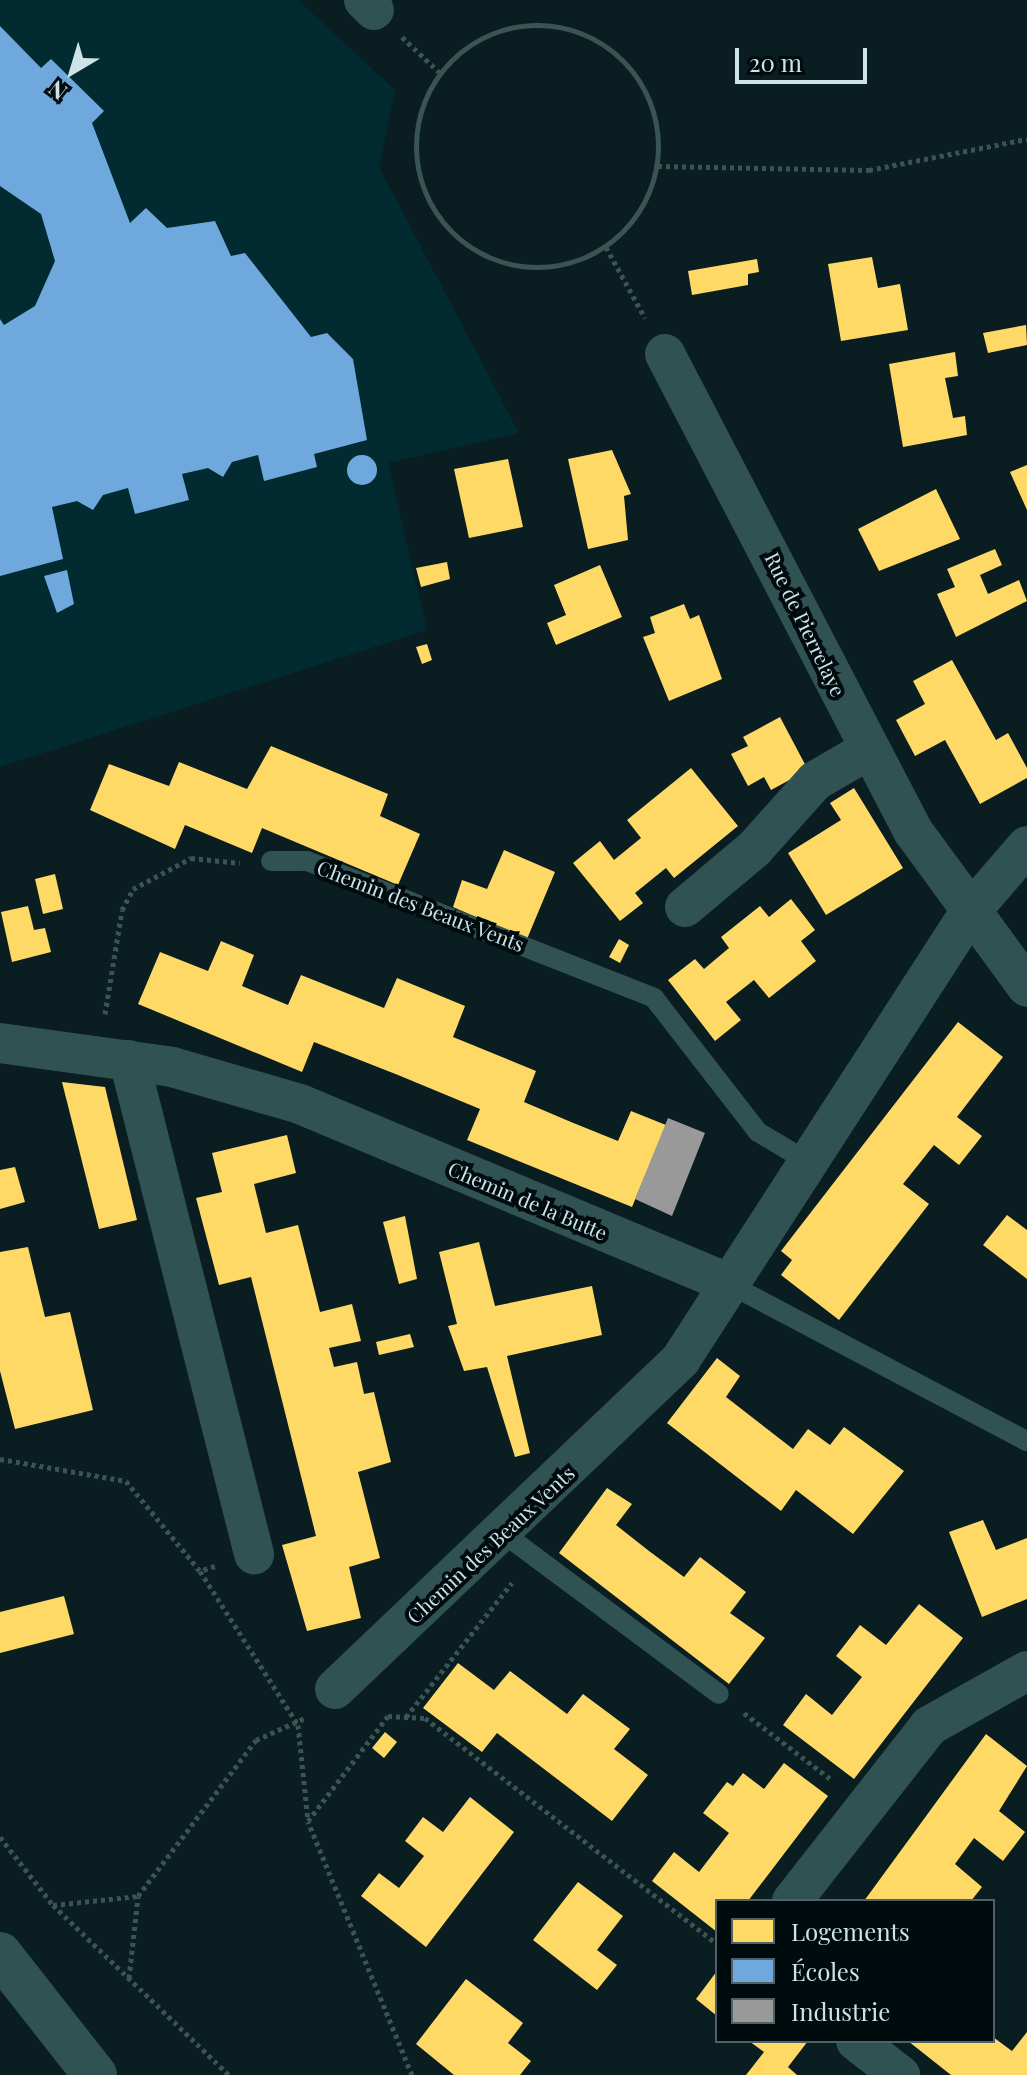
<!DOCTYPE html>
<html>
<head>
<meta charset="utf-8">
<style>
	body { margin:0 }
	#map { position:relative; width:1027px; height:2075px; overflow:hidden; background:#0a1d20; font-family:"Playfair Display",serif }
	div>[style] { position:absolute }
	.built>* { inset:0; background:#012b31 }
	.homes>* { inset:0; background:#ffd966 }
	.schools>* { inset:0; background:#6fa8dc }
	.round { border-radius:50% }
	.industry>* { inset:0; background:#999 }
	.path>* { height:5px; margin-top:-2.5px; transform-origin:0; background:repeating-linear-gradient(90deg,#3a5353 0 4px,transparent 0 8px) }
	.path>.ring { margin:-2.5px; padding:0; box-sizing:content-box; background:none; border:5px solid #3a5353; border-radius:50% }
	.service>* { height:20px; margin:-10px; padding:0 10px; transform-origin:10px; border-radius:10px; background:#305252 }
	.minor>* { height:40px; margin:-20px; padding:0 20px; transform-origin:20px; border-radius:20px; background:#305252 }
	.tertiary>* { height:44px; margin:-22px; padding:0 22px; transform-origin:22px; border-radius:22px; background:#305252 }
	span { translate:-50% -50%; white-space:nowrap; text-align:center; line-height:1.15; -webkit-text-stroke:8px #000b0e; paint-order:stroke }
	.street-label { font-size:20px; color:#cce3e7 }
	.legend { position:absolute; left:715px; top:1899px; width:280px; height:144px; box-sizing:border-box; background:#000b0e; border:2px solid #526165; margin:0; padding:10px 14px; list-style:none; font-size:24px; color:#cce3e7 }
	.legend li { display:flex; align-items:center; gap:16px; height:40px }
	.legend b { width:40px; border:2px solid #526165 }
	.north { position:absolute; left:32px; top:32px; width:80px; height:80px; -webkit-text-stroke:6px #000b0e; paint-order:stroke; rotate:218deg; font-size:22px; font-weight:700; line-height:32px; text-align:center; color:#cce3e7 }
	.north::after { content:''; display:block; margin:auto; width:28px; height:36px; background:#cce3e7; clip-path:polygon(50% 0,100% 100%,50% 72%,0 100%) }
	.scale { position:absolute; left:735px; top:48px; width:132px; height:36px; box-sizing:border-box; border:4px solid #cce3e7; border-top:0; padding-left:10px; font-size:24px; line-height:28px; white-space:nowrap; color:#cce3e7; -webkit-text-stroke:6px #000b0e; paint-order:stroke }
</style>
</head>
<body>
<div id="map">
	<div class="built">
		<div style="clip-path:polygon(0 0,298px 0,395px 90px,379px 167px,519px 433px,388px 463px,427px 630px,0 767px)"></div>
	</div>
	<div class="homes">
		<div style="clip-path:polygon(872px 257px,878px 288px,900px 284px,908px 330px,841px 341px,828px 264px)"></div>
		<div style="clip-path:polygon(757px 259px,759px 272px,748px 274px,748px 285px,692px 295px,688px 271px)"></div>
		<div style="clip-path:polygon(1026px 325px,1027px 345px,988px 353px,983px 333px)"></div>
		<div style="clip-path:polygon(955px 352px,958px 376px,945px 378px,953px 418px,965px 416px,967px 435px,903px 447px,889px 364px)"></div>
		<div style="clip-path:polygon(612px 450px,631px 494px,624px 496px,628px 540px,588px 549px,568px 459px)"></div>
		<div style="clip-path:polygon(508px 459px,523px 527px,469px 538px,454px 469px)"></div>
		<div style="clip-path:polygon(1027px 465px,1027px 510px,1010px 472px)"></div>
		<div style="clip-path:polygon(936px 489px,960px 539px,879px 571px,858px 529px)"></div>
		<div style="clip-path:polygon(995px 549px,1002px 565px,980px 575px,988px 594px,1019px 580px,1027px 601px,956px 637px,937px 594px,955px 587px,947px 569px)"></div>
		<div style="clip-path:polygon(447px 562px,450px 579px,421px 587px,416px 568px)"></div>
		<div style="clip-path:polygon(600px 565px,622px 617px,556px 645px,547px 623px,566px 615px,554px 585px)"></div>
		<div style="clip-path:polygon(684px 604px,690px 619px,699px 615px,722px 679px,669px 701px,643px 637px,655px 633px,650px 617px)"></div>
		<div style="clip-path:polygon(427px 644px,432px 660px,422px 664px,416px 647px)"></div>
		<div style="clip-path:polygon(952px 660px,996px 740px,1008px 733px,1027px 768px,1027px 778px,980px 804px,945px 740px,915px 756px,896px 720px,925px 704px,913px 681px)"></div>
		<div style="clip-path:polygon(780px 717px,808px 770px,771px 790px,764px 777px,748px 786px,731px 754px,748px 746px,743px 737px)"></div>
		<div style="clip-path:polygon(271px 746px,388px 794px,380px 816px,420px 834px,398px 885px,262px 828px,252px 853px,185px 825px,175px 849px,90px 810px,109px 764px,169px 786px,179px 762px,247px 789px)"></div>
		<div style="clip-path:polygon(691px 768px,738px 826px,674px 878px,666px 868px,635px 893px,643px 903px,620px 921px,573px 863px,600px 841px,614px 860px,641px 838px,627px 820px)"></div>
		<div style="clip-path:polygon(854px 788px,903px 868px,826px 915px,788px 853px,841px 820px,830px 803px)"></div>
		<div style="clip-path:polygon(504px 850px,555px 872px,527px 939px,453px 907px,462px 880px,487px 889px)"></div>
		<div style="clip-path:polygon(55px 874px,63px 909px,43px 914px,35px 879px)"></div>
		<div style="clip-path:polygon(791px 899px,815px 930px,801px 941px,816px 961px,769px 998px,754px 980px,726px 1002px,741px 1020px,715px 1041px,668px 980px,695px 959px,704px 969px,729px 948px,721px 937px,760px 906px,769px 917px)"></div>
		<div style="clip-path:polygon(28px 906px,34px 930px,45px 928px,51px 952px,12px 962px,1px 912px)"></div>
		<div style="clip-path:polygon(619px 939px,629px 945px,620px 963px,609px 957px)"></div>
		<div style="clip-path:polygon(221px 941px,254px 955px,242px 986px,288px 1005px,301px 975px,384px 1008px,397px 978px,465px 1006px,453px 1037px,536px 1071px,524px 1102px,571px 1122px,618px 1141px,631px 1111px,666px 1125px,632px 1207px,467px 1140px,480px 1109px,398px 1075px,314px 1042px,302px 1072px,138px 1004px,160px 952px,208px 971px)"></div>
		<div style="clip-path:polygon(958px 1022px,1003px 1057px,957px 1117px,982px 1136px,959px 1165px,934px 1145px,903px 1184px,929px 1204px,839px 1320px,781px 1275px,792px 1260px,781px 1251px)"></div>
		<div style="clip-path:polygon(62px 1082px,105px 1087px,137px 1220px,99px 1229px)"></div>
		<div style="clip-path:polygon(287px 1135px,296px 1173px,254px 1184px,266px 1233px,298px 1225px,320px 1312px,352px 1304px,361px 1341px,329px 1348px,334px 1367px,357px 1362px,364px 1394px,374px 1392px,391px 1462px,358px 1472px,380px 1558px,349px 1567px,361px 1618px,307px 1631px,282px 1545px,316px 1536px,251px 1277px,219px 1285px,196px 1198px,222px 1192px,212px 1153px)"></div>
		<div style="clip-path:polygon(15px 1167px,25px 1202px,0 1209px,0 1170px)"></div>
		<div style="clip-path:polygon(1007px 1215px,1027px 1230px,1027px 1279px,983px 1245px)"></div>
		<div style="clip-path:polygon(405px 1216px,417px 1279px,399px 1284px,383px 1222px)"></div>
		<div style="clip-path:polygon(479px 1242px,495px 1306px,592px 1286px,602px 1335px,507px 1356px,530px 1453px,515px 1457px,487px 1367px,464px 1371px,448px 1326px,457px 1324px,439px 1252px)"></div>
		<div style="clip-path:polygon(28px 1247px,45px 1317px,70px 1312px,93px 1410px,15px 1429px,0 1371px,0 1252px)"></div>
		<div style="clip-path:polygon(410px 1334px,414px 1347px,379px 1355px,376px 1342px)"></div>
		<div style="clip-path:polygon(717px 1358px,740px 1376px,726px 1397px,793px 1449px,808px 1429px,830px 1445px,844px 1427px,904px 1471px,853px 1534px,796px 1490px,781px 1511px,667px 1423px)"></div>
		<div style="clip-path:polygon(607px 1488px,632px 1504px,616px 1525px,649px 1551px,684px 1577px,700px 1557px,746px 1592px,730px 1613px,765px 1638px,729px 1684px,559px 1553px)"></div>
		<div style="clip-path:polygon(983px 1520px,996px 1550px,1027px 1538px,1027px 1599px,982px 1617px,949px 1532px)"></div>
		<div style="clip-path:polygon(64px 1596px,74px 1634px,0 1653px,0 1612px)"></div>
		<div style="clip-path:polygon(919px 1604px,963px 1638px,854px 1779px,783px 1725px,806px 1694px,832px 1715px,862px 1677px,836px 1656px,860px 1625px,886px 1645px)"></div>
		<div style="clip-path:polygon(458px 1663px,494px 1690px,510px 1671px,567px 1714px,583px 1694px,630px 1729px,614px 1749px,648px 1775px,612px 1821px,497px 1733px,482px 1752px,423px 1708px)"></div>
		<div style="clip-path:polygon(385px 1732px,397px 1742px,384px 1758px,372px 1748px)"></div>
		<div style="clip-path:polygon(986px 1734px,1027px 1766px,999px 1811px,1025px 1832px,1003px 1861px,974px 1838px,955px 1864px,982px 1887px,971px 1901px,864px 1901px)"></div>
		<div style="clip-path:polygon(784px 1763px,828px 1796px,748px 1901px,717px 1901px,717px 1932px,652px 1881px,674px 1852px,699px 1872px,729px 1833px,703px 1813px,727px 1782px,733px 1786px,743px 1773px,764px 1789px)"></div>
		<div style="clip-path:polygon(470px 1797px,514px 1832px,426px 1947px,361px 1896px,379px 1873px,399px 1888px,424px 1856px,405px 1841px,423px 1817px,443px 1832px)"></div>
		<div style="clip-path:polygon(578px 1882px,623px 1916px,597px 1950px,617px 1965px,597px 1990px,533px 1940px)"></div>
		<div style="clip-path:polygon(717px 1971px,717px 2016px,696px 1999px)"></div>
		<div style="clip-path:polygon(466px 1979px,523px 2023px,508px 2043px,531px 2061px,520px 2075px,454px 2075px,416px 2044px)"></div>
		<div style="clip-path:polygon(1027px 2032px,1027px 2075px,951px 2075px,908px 2041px,993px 2037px,1012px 2051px)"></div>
		<div style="clip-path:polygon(749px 2041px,808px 2041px,788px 2067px,797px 2075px,746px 2075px,764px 2052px)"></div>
	</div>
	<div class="schools">
		<div style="clip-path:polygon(0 26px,41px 68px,51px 59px,104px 111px,92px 123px,130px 223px,146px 208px,167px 228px,215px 221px,231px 256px,245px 253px,311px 337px,327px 333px,353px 359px,367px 440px,314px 454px,317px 467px,264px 481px,258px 455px,232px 462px,223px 477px,208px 468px,182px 474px,189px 500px,135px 514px,128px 488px,103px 495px,93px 510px,77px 501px,52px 507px,63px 559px,0 576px,0 319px,4px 325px,35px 306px,55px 261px,41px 214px,0 186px)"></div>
		<div class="round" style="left:347px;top:455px;width:30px;height:30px"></div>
		<div style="clip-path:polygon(67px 570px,74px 604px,57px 613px,44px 576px)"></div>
	</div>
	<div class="industry">
		<div style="clip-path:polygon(668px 1118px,705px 1133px,672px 1216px,635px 1199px)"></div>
	</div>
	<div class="path">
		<div class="ring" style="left:416px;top:25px;width:237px;height:237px"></div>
		<div style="left:402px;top:37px;width:51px;rotate:43.4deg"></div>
		<div style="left:658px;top:166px;width:211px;rotate:1.1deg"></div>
		<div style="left:869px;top:170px;width:161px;rotate:-11.1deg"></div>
		<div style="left:606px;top:247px;width:81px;rotate:61.2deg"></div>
		<div style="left:105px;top:1014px;width:105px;rotate:-80.7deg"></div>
		<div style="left:122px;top:910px;width:24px;rotate:-62deg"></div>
		<div style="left:133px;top:889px;width:66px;rotate:-28.1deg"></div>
		<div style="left:191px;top:858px;width:49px;rotate:5.8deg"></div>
		<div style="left:0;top:1459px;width:128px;rotate:9.9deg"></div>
		<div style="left:126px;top:1481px;width:117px;rotate:50.6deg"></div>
		<div style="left:215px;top:1566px;width:16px;rotate:162deg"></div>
		<div style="left:200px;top:1571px;width:183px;rotate:57.5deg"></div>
		<div style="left:298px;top:1725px;width:96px;rotate:84deg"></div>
		<div style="left:744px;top:1713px;width:111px;rotate:37.3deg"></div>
		<div style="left:406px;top:1717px;width:171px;rotate:-51.7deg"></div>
		<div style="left:0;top:1837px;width:86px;rotate:52.1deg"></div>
		<div style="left:53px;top:1905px;width:245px;rotate:44deg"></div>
		<div style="left:53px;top:1905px;width:85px;rotate:-6deg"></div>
		<div style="left:138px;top:1896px;width:196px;rotate:-52.9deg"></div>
		<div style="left:256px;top:1740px;width:54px;rotate:-24.2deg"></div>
		<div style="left:129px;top:1978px;width:82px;rotate:-83.7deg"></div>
		<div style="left:412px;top:2075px;width:274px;rotate:-112.3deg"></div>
		<div style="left:308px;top:1821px;width:132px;rotate:-52.7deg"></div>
		<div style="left:388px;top:1716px;width:37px;rotate:3deg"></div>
		<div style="left:425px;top:1718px;width:369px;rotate:37.7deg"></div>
	</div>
	<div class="service">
		<div style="left:271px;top:861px;width:36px"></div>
		<div style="left:307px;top:861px;width:373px;rotate:21.5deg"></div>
		<div style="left:654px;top:998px;width:170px;rotate:52.2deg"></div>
		<div style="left:758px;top:1132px;width:55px;rotate:30.8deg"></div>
		<div style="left:725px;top:1282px;width:341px;rotate:27.8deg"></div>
		<div style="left:503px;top:1533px;width:269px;rotate:36.7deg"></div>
	</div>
	<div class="minor">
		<div style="left:364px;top:0;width:14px;rotate:45deg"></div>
		<div style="left:665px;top:354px;width:538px;rotate:62.53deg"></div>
		<div style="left:913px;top:831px;width:193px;rotate:53.8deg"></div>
		<div style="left:685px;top:907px;width:90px;rotate:-40deg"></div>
		<div style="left:754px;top:849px;width:91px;rotate:-48.1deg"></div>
		<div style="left:815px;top:781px;width:61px;rotate:-30.3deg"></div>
		<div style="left:0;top:1043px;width:174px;rotate:7.9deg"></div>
		<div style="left:172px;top:1067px;width:133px;rotate:16.1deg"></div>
		<div style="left:300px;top:1104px;width:461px;rotate:22.7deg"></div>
		<div style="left:129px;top:1060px;width:510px;rotate:75.8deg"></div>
		<div style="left:335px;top:1689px;width:478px;rotate:-43.6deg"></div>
		<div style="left:681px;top:1359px;width:532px;rotate:-57.12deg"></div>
		<div style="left:970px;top:912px;width:87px;rotate:-49.2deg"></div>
		<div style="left:792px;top:1901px;width:222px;rotate:-51.9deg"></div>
		<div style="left:929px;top:1726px;width:112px;rotate:-29.3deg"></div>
		<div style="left:856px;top:2041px;width:56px;rotate:37.7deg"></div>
	</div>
	<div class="tertiary">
		<div style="left:0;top:1954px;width:154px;rotate:51.9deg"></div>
	</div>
	<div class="street-label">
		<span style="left:806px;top:624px;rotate:64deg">Rue de Pierrelaye</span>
		<span style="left:421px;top:905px;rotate:21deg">Chemin des Beaux Vents</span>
		<span style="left:528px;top:1200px;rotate:23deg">Chemin de la Butte</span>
		<span style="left:490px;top:1544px;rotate:-43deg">Chemin des Beaux Vents</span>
	</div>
	<ul class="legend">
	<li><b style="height:22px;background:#ffd966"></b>Logements</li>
	<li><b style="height:22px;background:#6fa8dc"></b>Écoles</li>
	<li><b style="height:22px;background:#999"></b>Industrie</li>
	</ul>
	<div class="north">N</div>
	<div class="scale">20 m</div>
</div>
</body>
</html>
